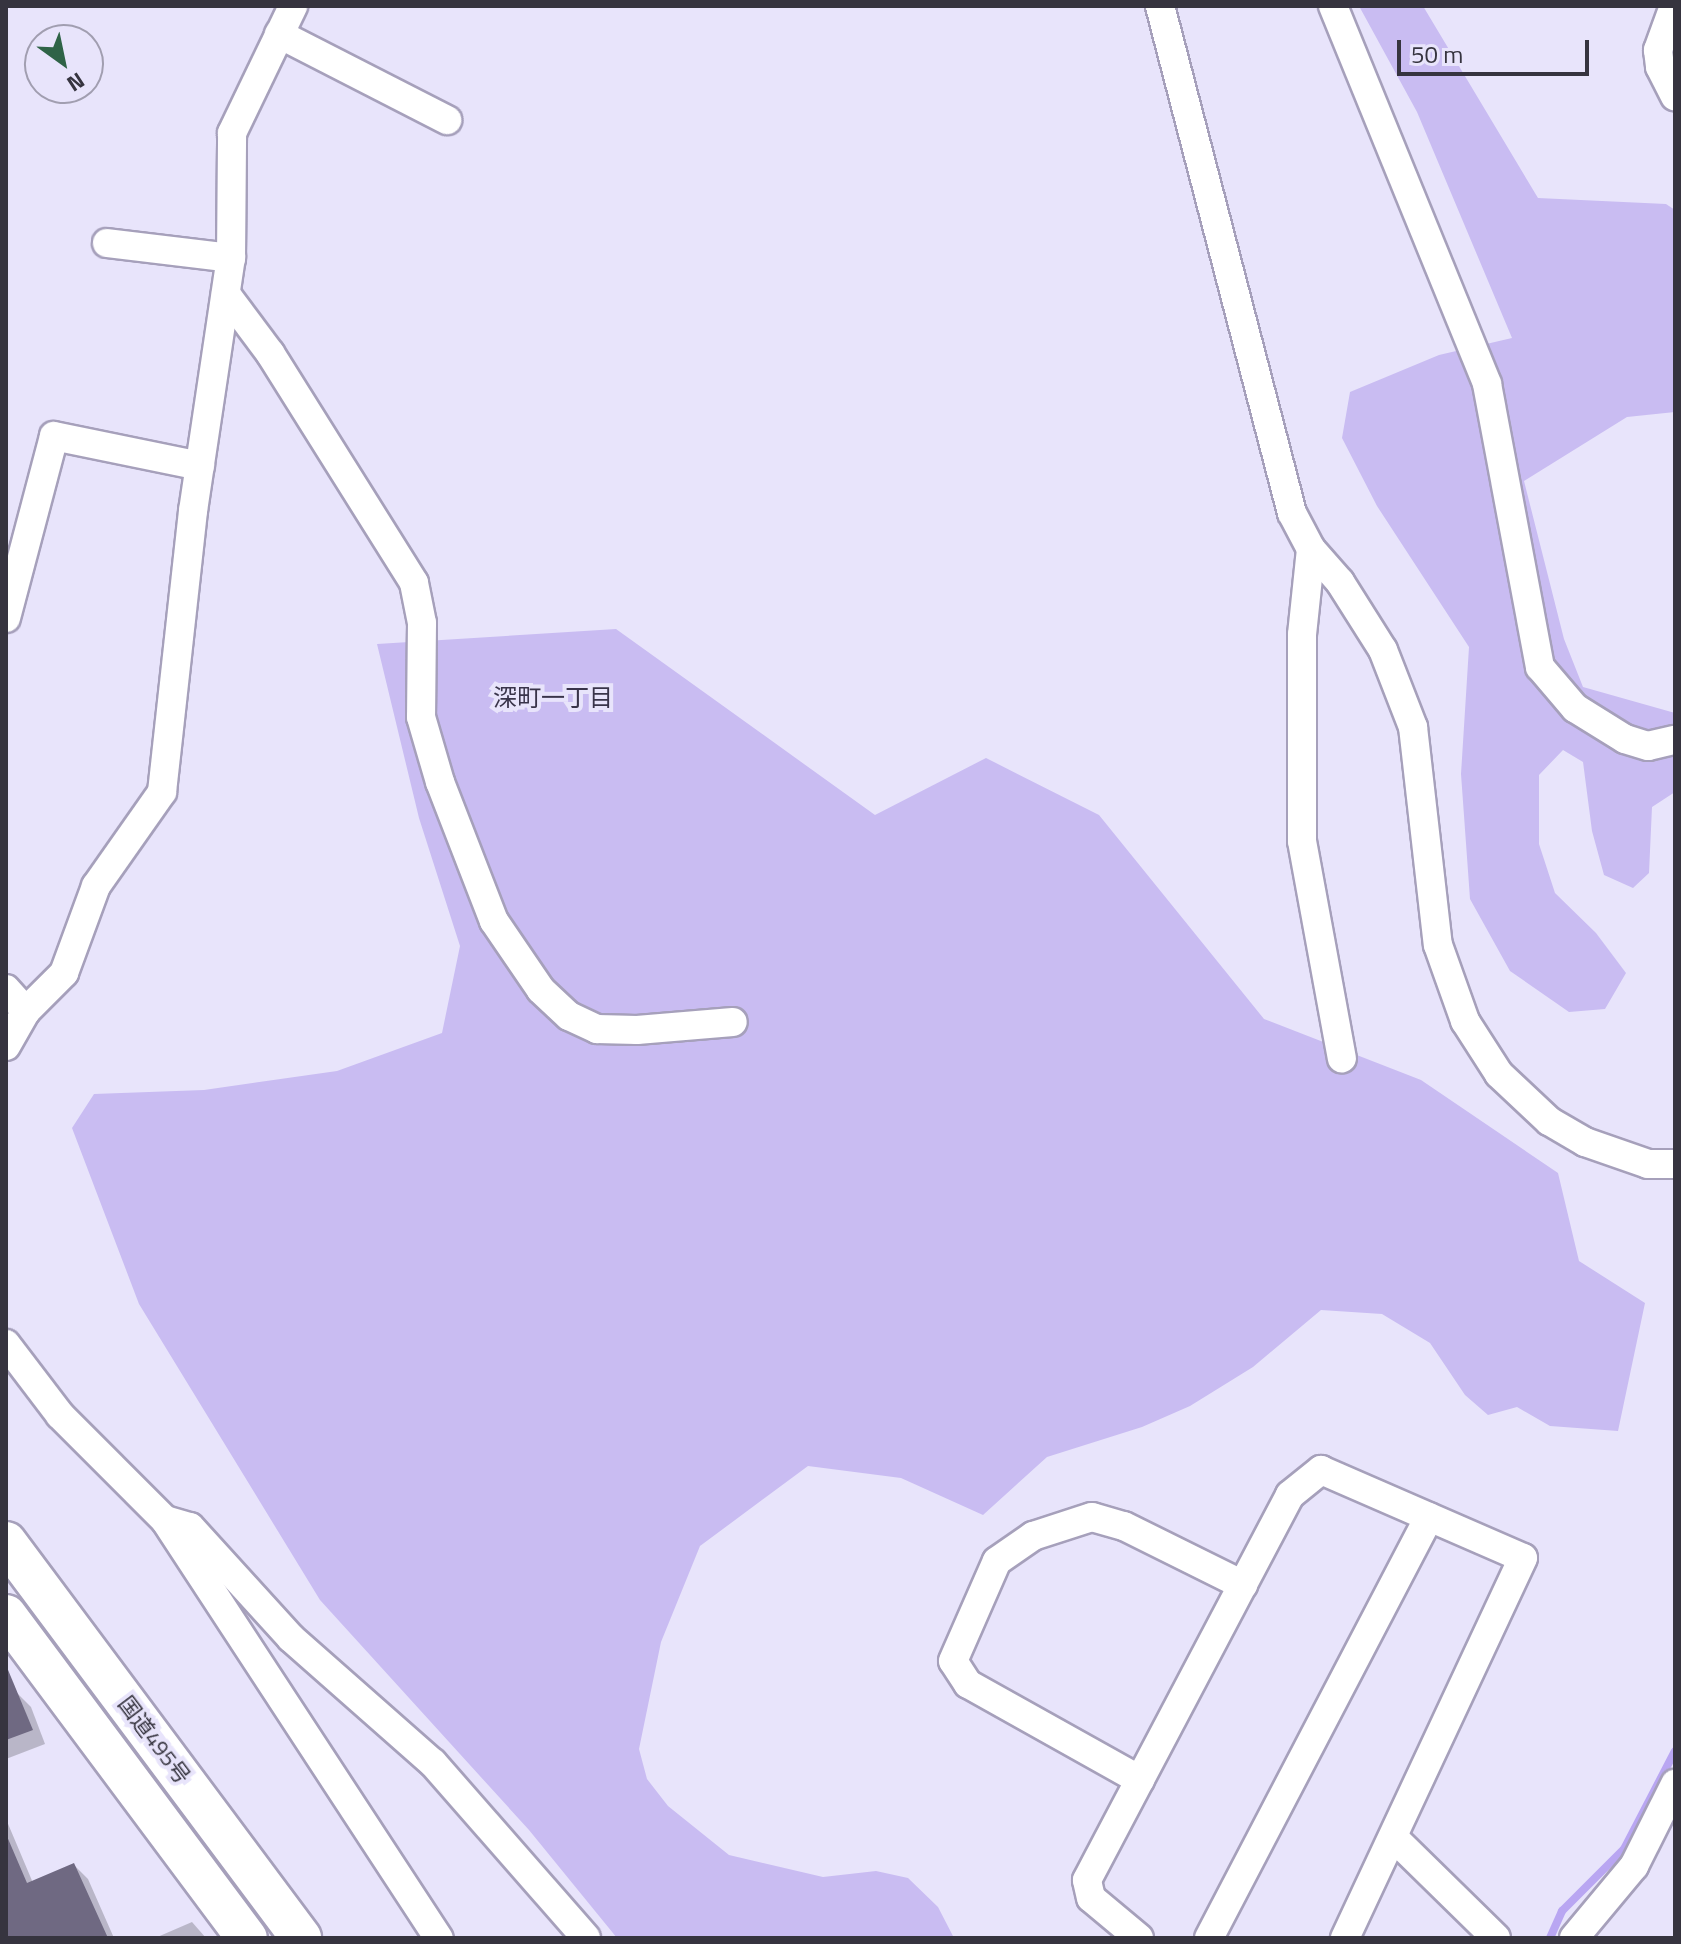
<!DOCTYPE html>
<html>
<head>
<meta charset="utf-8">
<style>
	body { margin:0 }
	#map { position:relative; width:1681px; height:1944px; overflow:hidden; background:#e8e4fb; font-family:"Titillium Web","Noto Sans JP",sans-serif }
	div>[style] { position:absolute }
	.green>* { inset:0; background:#c9bcf2 }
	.shadow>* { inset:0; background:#0003 }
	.stream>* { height:8px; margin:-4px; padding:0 4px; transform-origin:4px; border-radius:4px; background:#b9a6f2 }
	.building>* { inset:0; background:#6f6982 }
	.roads { filter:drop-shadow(2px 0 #a6a0bb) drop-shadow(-2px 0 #a6a0bb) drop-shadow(0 2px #a6a0bb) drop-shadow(0 -2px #a6a0bb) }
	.minor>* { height:28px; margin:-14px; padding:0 14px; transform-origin:14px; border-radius:14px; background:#fff }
	.highway>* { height:40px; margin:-20px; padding:0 20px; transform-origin:20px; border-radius:20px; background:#fff }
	span { translate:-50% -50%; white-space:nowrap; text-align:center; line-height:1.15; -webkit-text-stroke:8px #e8e4fb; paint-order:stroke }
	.street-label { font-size:22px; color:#36343f }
	.neighbourhood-label { font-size:24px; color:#39344a }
	.frame { position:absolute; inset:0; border:8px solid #36343f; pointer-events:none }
	.north { position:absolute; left:24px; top:24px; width:80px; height:80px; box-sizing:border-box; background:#e8e4fb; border:2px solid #a19eb0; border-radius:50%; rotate:147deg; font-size:22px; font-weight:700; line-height:32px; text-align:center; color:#36343f }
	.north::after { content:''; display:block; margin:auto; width:28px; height:36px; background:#2f6347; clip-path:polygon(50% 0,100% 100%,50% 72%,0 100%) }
	.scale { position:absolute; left:1397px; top:40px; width:192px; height:36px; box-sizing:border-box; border:4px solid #36343f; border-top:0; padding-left:10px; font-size:24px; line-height:28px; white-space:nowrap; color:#36343f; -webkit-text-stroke:6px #e8e4fb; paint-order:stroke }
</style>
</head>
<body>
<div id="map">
	<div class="green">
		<div style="clip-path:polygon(1359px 6px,1423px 6px,1538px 198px,1666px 204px,1675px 210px,1675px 412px,1627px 417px,1524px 481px,1564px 639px,1583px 687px,1675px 713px,1675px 792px,1652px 807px,1649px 873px,1633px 888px,1604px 875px,1592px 831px,1583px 762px,1563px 750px,1539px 775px,1539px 844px,1555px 893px,1596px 933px,1626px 973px,1605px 1009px,1569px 1012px,1510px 971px,1470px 899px,1461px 774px,1469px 647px,1377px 506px,1342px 438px,1350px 392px,1439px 355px,1512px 338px,1417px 112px)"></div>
		<div style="clip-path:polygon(616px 629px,875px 815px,986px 758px,1099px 815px,1264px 1019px,1421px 1080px,1558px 1173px,1579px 1261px,1645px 1303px,1618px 1431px,1550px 1426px,1517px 1407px,1488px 1415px,1465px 1395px,1430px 1343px,1382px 1314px,1321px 1310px,1253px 1367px,1190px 1406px,1142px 1427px,1047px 1457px,983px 1515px,901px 1478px,808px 1466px,700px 1546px,661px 1642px,639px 1749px,647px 1779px,668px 1806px,729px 1855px,823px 1877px,876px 1871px,908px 1878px,938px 1907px,954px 1938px,617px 1938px,529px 1830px,320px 1600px,139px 1304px,72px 1128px,94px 1094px,204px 1090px,337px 1071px,442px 1033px,460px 946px,419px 818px,377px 644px)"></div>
	</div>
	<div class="shadow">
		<div style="clip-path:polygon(17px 1693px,31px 1707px,45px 1744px,6px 1759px,6px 1698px)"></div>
		<div style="clip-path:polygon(6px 1819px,33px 1883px,74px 1865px,88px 1879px,114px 1938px,6px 1938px)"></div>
		<div style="clip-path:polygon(192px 1922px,206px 1938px,155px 1938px)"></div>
	</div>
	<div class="stream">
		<div style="left:1550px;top:1938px;width:30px;rotate:-66deg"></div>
		<div style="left:1562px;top:1911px;width:88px;rotate:-45deg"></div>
		<div style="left:1624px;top:1849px;width:110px;rotate:-62.5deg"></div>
	</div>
	<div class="building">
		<div style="clip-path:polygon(6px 1665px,33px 1730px,6px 1740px)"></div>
		<div style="clip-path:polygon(6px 1834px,27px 1883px,74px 1863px,108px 1938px,6px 1938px)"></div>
	</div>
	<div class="roads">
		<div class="minor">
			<div style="left:1160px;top:6px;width:524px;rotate:75.41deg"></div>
			<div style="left:1292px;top:513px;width:41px;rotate:62.2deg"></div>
			<div style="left:1311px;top:549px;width:44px;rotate:48.7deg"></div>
			<div style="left:1340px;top:582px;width:80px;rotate:57.7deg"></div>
			<div style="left:1383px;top:650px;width:83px;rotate:68.7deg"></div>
			<div style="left:1413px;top:727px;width:219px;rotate:83.5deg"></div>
			<div style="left:1438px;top:945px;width:81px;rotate:70.4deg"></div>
			<div style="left:1465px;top:1021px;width:63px;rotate:57.3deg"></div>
			<div style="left:1499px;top:1074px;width:69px;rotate:43.2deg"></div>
			<div style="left:1549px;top:1121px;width:42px;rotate:30.3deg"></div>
			<div style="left:1585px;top:1142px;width:67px;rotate:19.2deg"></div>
			<div style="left:1648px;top:1164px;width:27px"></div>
			<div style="left:1333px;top:6px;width:408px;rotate:67.8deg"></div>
			<div style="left:1487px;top:384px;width:288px;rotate:79.4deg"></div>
			<div style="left:1540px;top:667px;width:54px;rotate:49.5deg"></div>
			<div style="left:1575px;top:708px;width:59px;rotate:31.8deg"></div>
			<div style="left:1625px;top:739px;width:24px;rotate:17deg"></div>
			<div style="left:1648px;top:746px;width:28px;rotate:-13deg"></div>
			<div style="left:1674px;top:6px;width:47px;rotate:110deg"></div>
			<div style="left:1658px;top:50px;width:17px;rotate:83deg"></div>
			<div style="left:1660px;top:67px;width:33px;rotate:63deg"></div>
			<div style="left:279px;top:34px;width:189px;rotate:27.1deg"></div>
			<div style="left:107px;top:243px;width:125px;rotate:6.9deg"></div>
			<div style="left:226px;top:294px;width:74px;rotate:53.3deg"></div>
			<div style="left:270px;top:353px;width:271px;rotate:57.9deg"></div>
			<div style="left:414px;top:583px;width:41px;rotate:78.7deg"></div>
			<div style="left:422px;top:623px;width:94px;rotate:90.6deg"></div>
			<div style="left:421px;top:717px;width:68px;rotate:73.7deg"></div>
			<div style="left:440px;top:782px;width:149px;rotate:68.8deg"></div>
			<div style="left:494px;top:921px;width:83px;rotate:55.7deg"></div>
			<div style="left:541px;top:990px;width:38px;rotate:43deg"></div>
			<div style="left:569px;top:1016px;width:31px;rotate:25deg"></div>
			<div style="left:597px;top:1029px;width:40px;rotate:1.4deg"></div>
			<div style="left:637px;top:1030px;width:96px;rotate:-4.8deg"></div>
			<div style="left:1311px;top:549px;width:86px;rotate:96deg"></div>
			<div style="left:1302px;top:635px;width:206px;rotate:90deg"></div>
			<div style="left:1302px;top:841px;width:221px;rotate:79.6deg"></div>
			<div style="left:6px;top:618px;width:188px;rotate:-75.2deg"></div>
			<div style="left:54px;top:436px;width:149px;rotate:11.6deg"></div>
			<div style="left:6px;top:989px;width:30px;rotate:48deg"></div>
			<div style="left:6px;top:1046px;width:40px;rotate:-60.3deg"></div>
			<div style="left:26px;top:1011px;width:54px;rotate:-45deg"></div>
			<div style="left:64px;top:973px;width:93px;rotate:-69.8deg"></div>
			<div style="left:96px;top:886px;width:115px;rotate:-54.9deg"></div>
			<div style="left:162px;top:792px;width:283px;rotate:-83.7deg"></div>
			<div style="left:193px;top:511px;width:256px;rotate:-81.5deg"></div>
			<div style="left:231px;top:258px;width:125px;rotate:-89.5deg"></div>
			<div style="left:232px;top:133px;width:141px;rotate:-64.3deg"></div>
			<div style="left:6px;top:1344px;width:89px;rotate:52.7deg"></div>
			<div style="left:60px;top:1415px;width:148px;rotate:45deg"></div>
			<div style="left:165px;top:1520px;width:500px;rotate:56.8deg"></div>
			<div style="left:165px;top:1520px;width:26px;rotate:16deg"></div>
			<div style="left:190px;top:1527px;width:150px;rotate:47.7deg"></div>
			<div style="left:291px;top:1638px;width:189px;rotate:41.4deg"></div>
			<div style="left:433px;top:1763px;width:232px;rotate:48.8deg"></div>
			<div style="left:1140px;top:1780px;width:197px;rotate:-150.8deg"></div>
			<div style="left:968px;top:1684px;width:27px;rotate:-123deg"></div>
			<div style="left:953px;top:1661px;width:109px;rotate:-66.3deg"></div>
			<div style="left:997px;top:1561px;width:44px;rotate:-34.8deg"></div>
			<div style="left:1033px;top:1536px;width:62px;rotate:-17.9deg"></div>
			<div style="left:1092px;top:1517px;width:33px;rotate:16deg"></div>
			<div style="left:1124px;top:1526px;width:133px;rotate:26.4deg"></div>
			<div style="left:1393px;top:1837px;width:144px;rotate:44.4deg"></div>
			<div style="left:1139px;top:1938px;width:62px;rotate:-140.2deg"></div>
			<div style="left:1091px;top:1898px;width:18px;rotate:-103deg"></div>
			<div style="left:1087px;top:1880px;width:435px;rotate:-62.2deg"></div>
			<div style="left:1290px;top:1495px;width:40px;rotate:-39deg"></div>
			<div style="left:1321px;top:1470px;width:220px;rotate:23.5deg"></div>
			<div style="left:1523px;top:1558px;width:420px;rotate:115.1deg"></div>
			<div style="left:1209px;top:1938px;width:475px;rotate:-62.4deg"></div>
			<div style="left:1574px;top:1938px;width:94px;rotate:-50.2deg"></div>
			<div style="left:1634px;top:1866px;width:92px;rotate:-63.4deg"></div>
		</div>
		<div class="highway">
			<div style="left:6px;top:1542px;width:494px;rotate:53.3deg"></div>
			<div style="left:6px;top:1615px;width:403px;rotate:53.3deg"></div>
		</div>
	</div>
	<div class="street-label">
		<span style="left:154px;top:1740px;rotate:53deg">国道495号</span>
	</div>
	<div class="neighbourhood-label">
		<span style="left:553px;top:698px">深町一丁目</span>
	</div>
	<div class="frame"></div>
	<div class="north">N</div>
	<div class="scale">50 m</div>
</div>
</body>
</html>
